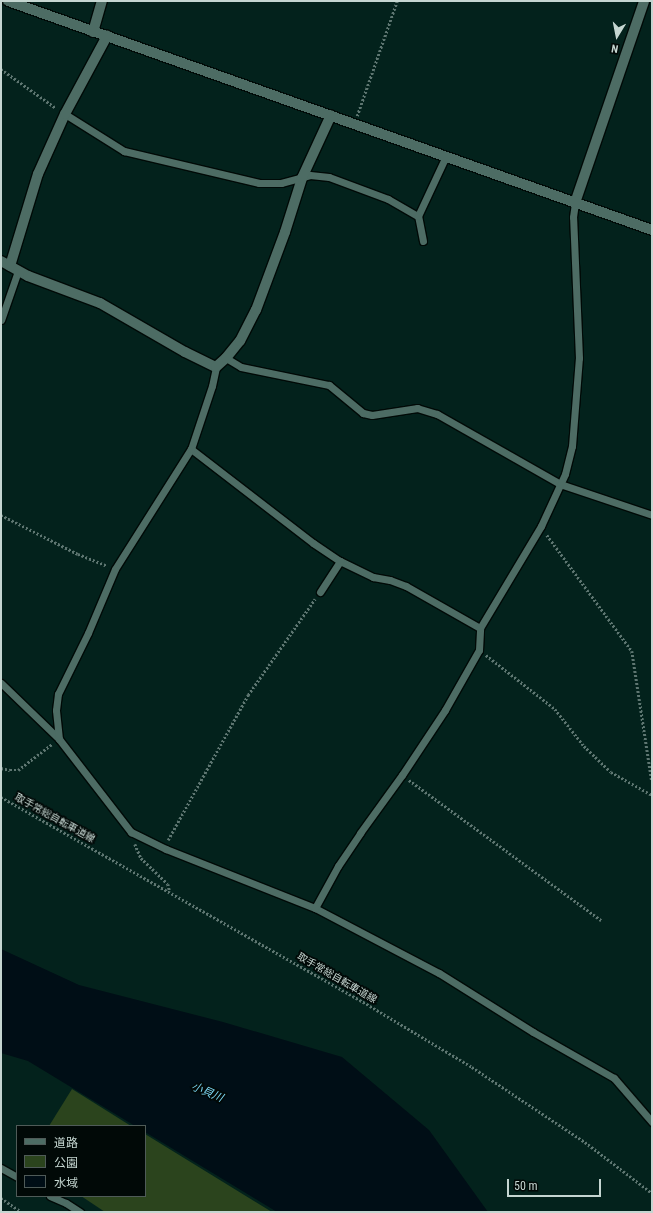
<!DOCTYPE html>
<html>
<head>
<meta charset="utf-8">
<style>
	body { margin:0 }
	#map { position:relative; width:653px; height:1213px; overflow:hidden; background:#03221c; font-family:"Roboto Condensed","Noto Sans JP",sans-serif }
	div>[style] { position:absolute }
	.green>* { inset:0; background:#2b441d }
	.water>* { inset:0; background:#000e16 }
	.path>* { height:2.5px; margin-top:-1.25px; transform-origin:0; background:repeating-linear-gradient(90deg,#5e7671 0 2px,transparent 0 4px) }
	.roads { filter:drop-shadow(1px 0 #000a07) drop-shadow(-1px 0 #000a07) drop-shadow(0 1px #000a07) drop-shadow(0 -1px #000a07) }
	.service>* { height:7px; margin:-3.5px; padding:0 3.5px; transform-origin:3.5px; border-radius:3.5px; background:#4d6c64 }
	.minor>* { height:10px; margin:-5px; padding:0 5px; transform-origin:5px; border-radius:5px; background:#4d6c64 }
	.tertiary>* { height:10px; margin:-5px; padding:0 5px; transform-origin:5px; border-radius:5px; background:#4d6c64 }
	span { translate:-50% -50%; white-space:nowrap; text-align:center; line-height:1.15; -webkit-text-stroke:3.5px #010907; paint-order:stroke }
	.street-label { font-size:10px; color:#c5d6d1 }
	.water-label { font-size:11px; color:#7edbf8; font-style:italic }
	.frame { position:absolute; inset:0; border:2px solid #c5d6d1; pointer-events:none }
	.legend { position:absolute; left:16px; top:1125px; width:130px; height:72px; box-sizing:border-box; background:#010907; border:1px solid #4f5b58; margin:0; padding:5px 7px; list-style:none; font-size:12px; color:#c5d6d1 }
	.legend li { display:flex; align-items:center; gap:8px; height:20px }
	.legend b { width:20px; border:1px solid #4f5b58 }
	.north { position:absolute; left:597px; top:16px; width:40px; height:40px; -webkit-text-stroke:3px #010907; paint-order:stroke; rotate:190deg; font-size:11px; font-weight:700; line-height:16px; text-align:center; color:#c5d6d1 }
	.north::after { content:''; display:block; margin:auto; width:14px; height:18px; background:#c5d6d1; clip-path:polygon(50% 0,100% 100%,50% 72%,0 100%) }
	.scale { position:absolute; left:507px; top:1179px; width:94px; height:18px; box-sizing:border-box; border:2px solid #c5d6d1; border-top:0; padding-left:5px; font-size:12px; line-height:14px; white-space:nowrap; color:#c5d6d1; -webkit-text-stroke:3px #010907; paint-order:stroke }
</style>
</head>
<body>
<div id="map">
	<div class="green">
		<div style="clip-path:polygon(72px 1089px,131px 1126px,49px 1126px)"></div>
		<div style="clip-path:polygon(145px 1134px,272px 1212px,105px 1212px,81px 1196px,145px 1196px)"></div>
	</div>
	<div class="water">
		<div style="clip-path:polygon(1px 949px,79px 985px,223px 1022px,342px 1057px,429px 1130px,488px 1212px,277px 1212px,145px 1132px,145px 1126px,135px 1126px,28px 1061px,1px 1053px)"></div>
	</div>
	<div class="path">
		<div style="left:1px;top:69px;width:67px;rotate:35.3deg"></div>
		<div style="left:357px;top:116px;width:122px;rotate:-70.8deg"></div>
		<div style="left:1px;top:515px;width:86px;rotate:26.9deg"></div>
		<div style="left:78px;top:554px;width:31px;rotate:22deg"></div>
		<div style="left:547px;top:535px;width:144px;rotate:53.8deg"></div>
		<div style="left:632px;top:651px;width:132px;rotate:81.3deg"></div>
		<div style="left:486px;top:655px;width:88px;rotate:38deg"></div>
		<div style="left:555px;top:709px;width:47px;rotate:51.9deg"></div>
		<div style="left:584px;top:746px;width:37px;rotate:44deg"></div>
		<div style="left:611px;top:772px;width:47px;rotate:29.3deg"></div>
		<div style="left:1px;top:768px;width:9px;rotate:13deg"></div>
		<div style="left:10px;top:770px;width:8px"></div>
		<div style="left:18px;top:770px;width:43px;rotate:-37.4deg"></div>
		<div style="left:409px;top:780px;width:238px;rotate:36.1deg"></div>
		<div style="left:1px;top:797px;width:424px;rotate:29.5deg"></div>
		<div style="left:370px;top:1006px;width:119px;rotate:30.9deg"></div>
		<div style="left:472px;top:1067px;width:136px;rotate:33.6deg"></div>
		<div style="left:585px;top:1142px;width:84px;rotate:37.3deg"></div>
		<div style="left:168px;top:840px;width:166px;rotate:-61.1deg"></div>
		<div style="left:248px;top:695px;width:117px;rotate:-55.1deg"></div>
		<div style="left:135px;top:844px;width:15px;rotate:67deg"></div>
		<div style="left:141px;top:858px;width:37px;rotate:44deg"></div>
		<div style="left:168px;top:884px;width:8px;rotate:76deg"></div>
		<div style="left:1px;top:1198px;width:25px;rotate:34deg"></div>
	</div>
	<div class="roads">
		<div class="service">
			<div style="left:65px;top:114px;width:70px;rotate:32.1deg"></div>
			<div style="left:124px;top:151px;width:139px;rotate:13.3deg"></div>
			<div style="left:259px;top:183px;width:22px"></div>
			<div style="left:281px;top:183px;width:30px;rotate:-15deg"></div>
			<div style="left:310px;top:175px;width:19px;rotate:6deg"></div>
			<div style="left:329px;top:177px;width:63px;rotate:20.4deg"></div>
			<div style="left:388px;top:199px;width:34px;rotate:30deg"></div>
			<div style="left:423px;top:241px;width:25px;rotate:-101deg"></div>
			<div style="left:418px;top:216px;width:66px;rotate:-65deg"></div>
			<div style="left:1px;top:320px;width:52px;rotate:-70.9deg"></div>
			<div style="left:226px;top:358px;width:17px;rotate:31deg"></div>
			<div style="left:241px;top:367px;width:90px;rotate:11.6deg"></div>
			<div style="left:329px;top:385px;width:44px;rotate:39.5deg"></div>
			<div style="left:363px;top:413px;width:9px;rotate:13deg"></div>
			<div style="left:372px;top:415px;width:46px;rotate:-8.8deg"></div>
			<div style="left:417px;top:408px;width:21px;rotate:17deg"></div>
			<div style="left:437px;top:414px;width:142px;rotate:29.6deg"></div>
			<div style="left:560px;top:484px;width:97px;rotate:18.6deg"></div>
			<div style="left:191px;top:449px;width:154px;rotate:37.6deg"></div>
			<div style="left:313px;top:543px;width:32px;rotate:34deg"></div>
			<div style="left:340px;top:561px;width:37px;rotate:26deg"></div>
			<div style="left:373px;top:577px;width:17px;rotate:10deg"></div>
			<div style="left:390px;top:580px;width:17px;rotate:21deg"></div>
			<div style="left:406px;top:586px;width:85px;rotate:29.6deg"></div>
			<div style="left:320px;top:592px;width:37px;rotate:-57deg"></div>
			<div style="left:1px;top:683px;width:81px;rotate:44deg"></div>
			<div style="left:59px;top:739px;width:118px;rotate:52.3deg"></div>
			<div style="left:131px;top:832px;width:39px;rotate:26deg"></div>
			<div style="left:166px;top:849px;width:160px;rotate:21.6deg"></div>
			<div style="left:315px;top:908px;width:140px;rotate:27.7deg"></div>
			<div style="left:439px;top:973px;width:111px;rotate:32.1deg"></div>
			<div style="left:533px;top:1032px;width:93px;rotate:29.6deg"></div>
			<div style="left:614px;top:1078px;width:58px;rotate:49.2deg"></div>
			<div style="left:59px;top:739px;width:29px;rotate:-96deg"></div>
			<div style="left:56px;top:710px;width:16px;rotate:-83deg"></div>
			<div style="left:58px;top:694px;width:68px;rotate:-63.8deg"></div>
			<div style="left:88px;top:633px;width:69px;rotate:-67.1deg"></div>
			<div style="left:115px;top:569px;width:142px;rotate:-57.7deg"></div>
			<div style="left:191px;top:449px;width:66px;rotate:-71.6deg"></div>
			<div style="left:212px;top:386px;width:19px;rotate:-78deg"></div>
			<div style="left:315px;top:908px;width:48px;rotate:-61.3deg"></div>
			<div style="left:338px;top:866px;width:40px;rotate:-56deg"></div>
			<div style="left:360px;top:833px;width:72px;rotate:-54.1deg"></div>
			<div style="left:402px;top:775px;width:78px;rotate:-56.5deg"></div>
			<div style="left:445px;top:710px;width:69px;rotate:-60.5deg"></div>
			<div style="left:479px;top:650px;width:22px;rotate:-87deg"></div>
			<div style="left:480px;top:628px;width:119px;rotate:-59.1deg"></div>
			<div style="left:541px;top:526px;width:57px;rotate:-65.2deg"></div>
			<div style="left:565px;top:474px;width:29px;rotate:-76deg"></div>
			<div style="left:572px;top:446px;width:88px;rotate:-85.5deg"></div>
			<div style="left:579px;top:358px;width:141px;rotate:-92.4deg"></div>
			<div style="left:573px;top:217px;width:14px;rotate:-82deg"></div>
			<div style="left:1px;top:1168px;width:18px;rotate:29deg"></div>
			<div style="left:50px;top:1196px;width:17px;rotate:24deg"></div>
			<div style="left:66px;top:1203px;width:17px;rotate:33deg"></div>
		</div>
		<div class="minor">
			<div style="left:93px;top:32px;width:32px;rotate:-74deg"></div>
			<div style="left:575px;top:203px;width:213px;rotate:-71.1deg"></div>
			<div style="left:1px;top:261px;width:31px;rotate:29deg"></div>
			<div style="left:28px;top:276px;width:77px;rotate:20.6deg"></div>
			<div style="left:100px;top:303px;width:98px;rotate:30deg"></div>
			<div style="left:185px;top:352px;width:34px;rotate:26deg"></div>
			<div style="left:216px;top:367px;width:13px;rotate:-42deg"></div>
			<div style="left:226px;top:358px;width:22px;rotate:-51deg"></div>
			<div style="left:240px;top:341px;width:35px;rotate:-63deg"></div>
			<div style="left:256px;top:310px;width:83px;rotate:-69.6deg"></div>
			<div style="left:285px;top:232px;width:57px;rotate:-72.5deg"></div>
			<div style="left:302px;top:178px;width:69px;rotate:-65.3deg"></div>
			<div style="left:10px;top:266px;width:96px;rotate:-73.1deg"></div>
			<div style="left:38px;top:174px;width:66px;rotate:-65.8deg"></div>
			<div style="left:65px;top:114px;width:89px;rotate:-61.7deg"></div>
		</div>
		<div class="tertiary">
			<div style="left:8px;top:1px;width:684px;rotate:19.57deg"></div>
		</div>
	</div>
	<div class="street-label">
		<span style="left:55px;top:818px;rotate:29deg">取手常総自転車道線</span>
		<span style="left:337px;top:978px;rotate:30deg">取手常総自転車道線</span>
	</div>
	<div class="water-label">
		<span style="left:207px;top:1093px;rotate:23deg">小貝川</span>
	</div>
	<div class="frame"></div>
	<ul class="legend">
	<li><b style="height:5px;background:#4d6c64"></b>道路</li>
	<li><b style="height:11px;background:#2b441d"></b>公園</li>
	<li><b style="height:11px;background:#000e16"></b>水域</li>
	</ul>
	<div class="north">N</div>
	<div class="scale">50 m</div>
</div>
</body>
</html>
